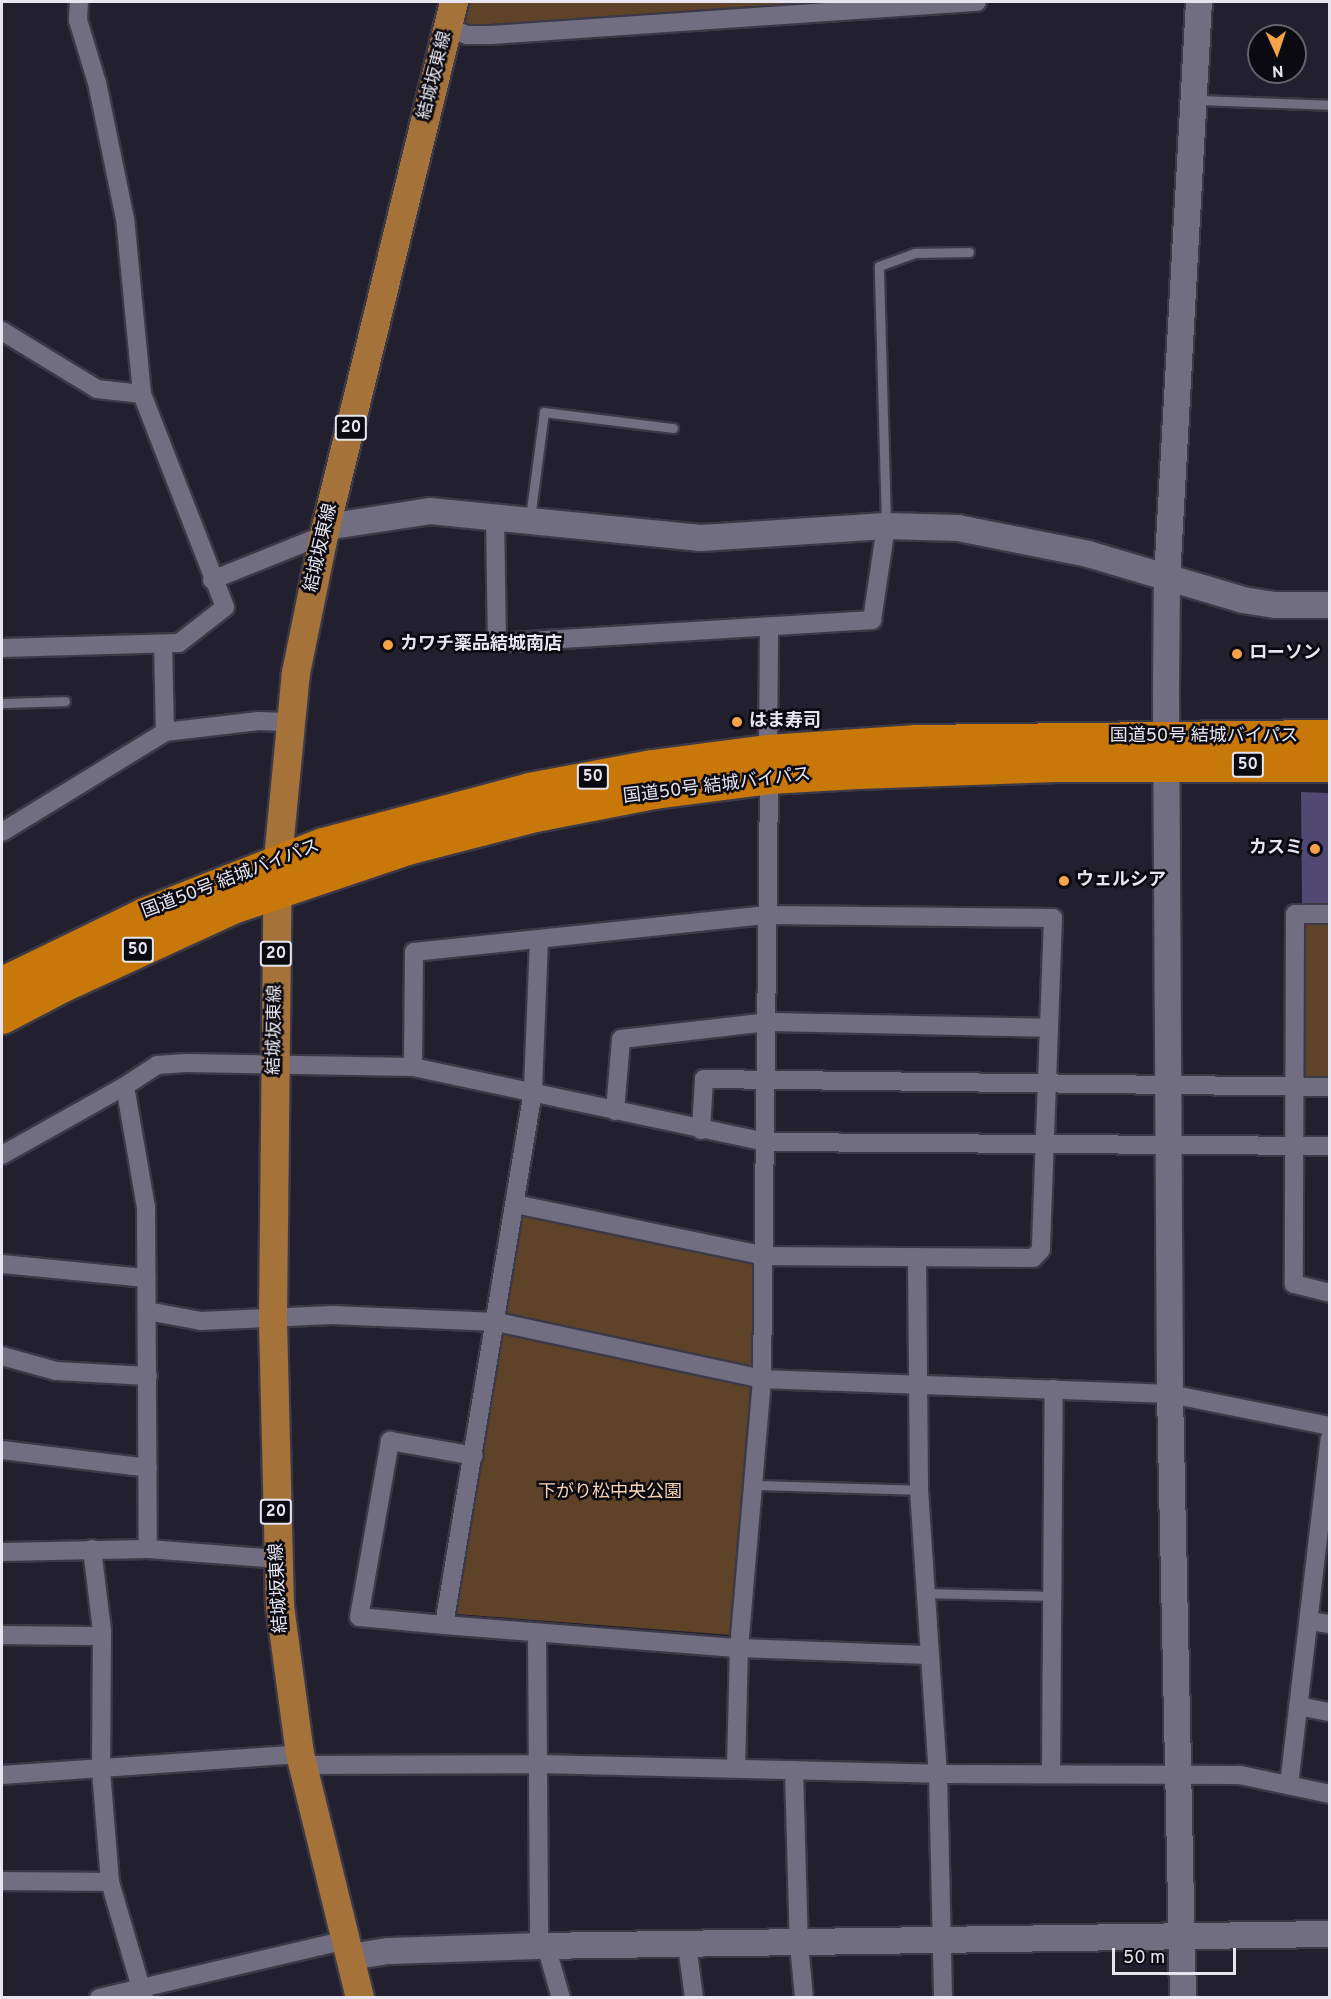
<!DOCTYPE html>
<html>
<head>
<meta charset="utf-8">
<style>
	body { margin:0 }
	#map { position:relative; width:1331px; height:1999px; overflow:hidden; background:#221f2f; font-family:Overpass,"Noto Sans JP",sans-serif }
	div>[style] { position:absolute }
	.green>* { inset:0; background:#5e4328 }
	.building>* { inset:0; background:#514874 }
	.roads { filter:drop-shadow(2px 0 #3c3947) drop-shadow(-2px 0 #3c3947) drop-shadow(0 2px #3c3947) drop-shadow(0 -2px #3c3947) }
	.lane>* { height:9px; margin:-4.5px; padding:0 4.5px; transform-origin:4.5px; border-radius:4.5px; background:#716e82 }
	.street>* { height:18px; margin:-9px; padding:0 9px; transform-origin:9px; border-radius:9px; background:#716e82 }
	.secondary>* { height:26px; margin:-13px; padding:0 13px; transform-origin:13px; border-radius:13px; background:#716e82 }
	.primary>* { height:28px; margin:-14px; padding:0 14px; transform-origin:14px; border-radius:14px; background:#a57339 }
	.highway>* { height:33px; margin:-16.5px; padding:0 16.5px; transform-origin:16.5px; border-radius:16.5px; background:#c87709 }
	.dots>* { width:16px; height:16px; translate:-50% -50%; box-sizing:border-box; border:3px solid #0b0a11; border-radius:50% }
	span { translate:-50% -50%; white-space:nowrap; text-align:center; line-height:1.15; -webkit-text-stroke:5px #0b0a11; paint-order:stroke }
	.shield-label span { padding:2px 4px; background:#0b0a11; border:2px solid; border-radius:4px; -webkit-text-stroke-width:0 }
	.shield-label { font-size:16px; color:#e6e5f0; font-weight:700 }
	.street-label { font-size:18px; color:#e6e5f0 }
	.poi-label { font-size:18px; color:#e6e5f0; font-weight:700 }
	.left { translate:0 -50%; text-align:left }
	.right { translate:-100% -50%; text-align:right }
	.park-label { font-size:18px; color:#f9d4b2 }
	.frame { position:absolute; inset:0; border:3px solid #e6e5f0; pointer-events:none }
	.north { position:absolute; left:1247px; top:24px; width:60px; height:60px; box-sizing:border-box; background:#0b0a11; border:2px solid #63626a; border-radius:50%; rotate:177deg; font-size:16px; font-weight:700; line-height:24px; text-align:center; color:#e6e5f0 }
	.north::after { content:''; display:block; margin:auto; width:21px; height:27px; background:#f6a248; clip-path:polygon(50% 0,100% 100%,50% 72%,0 100%) }
	.scale { position:absolute; left:1112px; top:1948px; width:124px; height:27px; box-sizing:border-box; border:3px solid #e6e5f0; border-top:0; padding-left:8px; font-size:18px; line-height:21px; white-space:nowrap; color:#e6e5f0; -webkit-text-stroke:4px #0b0a11; paint-order:stroke }
</style>
</head>
<body>
<div id="map">
	<div class="green">
		<div style="clip-path:polygon(470px 2px,906px 2px,487px 32px,464px 27px)"></div>
		<div style="clip-path:polygon(1298px 918px,1329px 918px,1329px 1082px,1300px 1082px)"></div>
		<div style="clip-path:polygon(522px 1215px,759px 1265px,732px 1635px,456px 1614px)"></div>
	</div>
	<div class="building">
		<div style="clip-path:polygon(1301px 792px,1329px 793px,1329px 903px,1302px 903px)"></div>
	</div>
	<div class="roads">
		<div class="lane">
			<div style="left:1196px;top:100px;width:134px;rotate:2.1deg"></div>
			<div style="left:530px;top:518px;width:107px;rotate:-82.5deg"></div>
			<div style="left:544px;top:412px;width:130px;rotate:7.1deg"></div>
			<div style="left:886px;top:524px;width:258px;rotate:-91.6deg"></div>
			<div style="left:879px;top:266px;width:38px;rotate:-20deg"></div>
			<div style="left:915px;top:253px;width:54px;rotate:-1.1deg"></div>
			<div style="left:2px;top:703px;width:63px;rotate:-1.8deg"></div>
			<div style="left:753px;top:1485px;width:166px;rotate:1.7deg"></div>
			<div style="left:925px;top:1593px;width:128px;rotate:1.3deg"></div>
		</div>
		<div class="street">
			<div style="left:448px;top:27px;width:21px;rotate:23deg"></div>
			<div style="left:467px;top:35px;width:24px"></div>
			<div style="left:491px;top:35px;width:487px;rotate:-3.9deg"></div>
			<div style="left:2px;top:331px;width:111px;rotate:31.4deg"></div>
			<div style="left:97px;top:389px;width:45px;rotate:6.3deg"></div>
			<div style="left:495px;top:517px;width:126px;rotate:89.1deg"></div>
			<div style="left:497px;top:643px;width:376px;rotate:-3.5deg"></div>
			<div style="left:872px;top:620px;width:95px;rotate:-81.5deg"></div>
			<div style="left:212px;top:580px;width:121px;rotate:-21.9deg"></div>
			<div style="left:163px;top:644px;width:88px;rotate:88.7deg"></div>
			<div style="left:2px;top:648px;width:177px;rotate:-1.6deg"></div>
			<div style="left:179px;top:643px;width:58px;rotate:-38deg"></div>
			<div style="left:225px;top:607px;width:229px;rotate:-111.3deg"></div>
			<div style="left:142px;top:394px;width:176px;rotate:-95.5deg"></div>
			<div style="left:125px;top:219px;width:139px;rotate:-101.6deg"></div>
			<div style="left:97px;top:83px;width:66px;rotate:-106.8deg"></div>
			<div style="left:78px;top:20px;width:18px;rotate:-87deg"></div>
			<div style="left:768px;top:751px;width:123px;rotate:-89.5deg"></div>
			<div style="left:2px;top:832px;width:191px;rotate:-31.5deg"></div>
			<div style="left:165px;top:732px;width:94px;rotate:-6.7deg"></div>
			<div style="left:258px;top:721px;width:30px;rotate:2deg"></div>
			<div style="left:1330px;top:914px;width:35px;rotate:180deg"></div>
			<div style="left:1295px;top:914px;width:370px;rotate:90.2deg"></div>
			<div style="left:1294px;top:1284px;width:37px;rotate:14deg"></div>
			<div style="left:539px;top:939px;width:152px;rotate:92.3deg"></div>
			<div style="left:533px;top:1091px;width:541px;rotate:99.46deg"></div>
			<div style="left:444px;top:1625px;width:296px;rotate:4.5deg"></div>
			<div style="left:739px;top:1648px;width:189px;rotate:2.1deg"></div>
			<div style="left:413px;top:1067px;width:115px;rotate:-89.5deg"></div>
			<div style="left:414px;top:952px;width:355px;rotate:-6deg"></div>
			<div style="left:767px;top:915px;width:286px;rotate:0.6deg"></div>
			<div style="left:1053px;top:918px;width:332px;rotate:92.1deg"></div>
			<div style="left:1041px;top:1250px;width:11px;rotate:135deg"></div>
			<div style="left:1033px;top:1258px;width:267px;rotate:-179.6deg"></div>
			<div style="left:766px;top:1256px;width:257px;rotate:-168.3deg"></div>
			<div style="left:125px;top:1086px;width:38px;rotate:-33deg"></div>
			<div style="left:157px;top:1065px;width:29px;rotate:-4deg"></div>
			<div style="left:186px;top:1063px;width:227px;rotate:1deg"></div>
			<div style="left:413px;top:1067px;width:362px;rotate:12deg"></div>
			<div style="left:767px;top:1142px;width:563px;rotate:0.41deg"></div>
			<div style="left:615px;top:1111px;width:72px;rotate:-85.2deg"></div>
			<div style="left:621px;top:1039px;width:147px;rotate:-6.6deg"></div>
			<div style="left:767px;top:1022px;width:282px;rotate:1.2deg"></div>
			<div style="left:701px;top:1130px;width:51px;rotate:-86.6deg"></div>
			<div style="left:704px;top:1079px;width:626px;rotate:0.73deg"></div>
			<div style="left:2px;top:1155px;width:141px;rotate:-29.3deg"></div>
			<div style="left:125px;top:1086px;width:123px;rotate:80.2deg"></div>
			<div style="left:146px;top:1207px;width:342px;rotate:89.7deg"></div>
			<div style="left:917px;top:1257px;width:233px;rotate:89.5deg"></div>
			<div style="left:919px;top:1490px;width:285px;rotate:86.2deg"></div>
			<div style="left:938px;top:1774px;width:224px;rotate:88.7deg"></div>
			<div style="left:2px;top:1264px;width:145px;rotate:5.6deg"></div>
			<div style="left:147px;top:1311px;width:55px;rotate:10.5deg"></div>
			<div style="left:201px;top:1321px;width:131px;rotate:-2.6deg"></div>
			<div style="left:332px;top:1315px;width:165px;rotate:2.4deg"></div>
			<div style="left:497px;top:1322px;width:271px;rotate:12.1deg"></div>
			<div style="left:762px;top:1379px;width:408px;rotate:2.1deg"></div>
			<div style="left:1170px;top:1394px;width:163px;rotate:11.3deg"></div>
			<div style="left:2px;top:1356px;width:56px;rotate:15.5deg"></div>
			<div style="left:56px;top:1371px;width:92px;rotate:3.1deg"></div>
			<div style="left:2px;top:1450px;width:147px;rotate:7deg"></div>
			<div style="left:92px;top:1549px;width:83px;rotate:83deg"></div>
			<div style="left:102px;top:1631px;width:139px;rotate:90.4deg"></div>
			<div style="left:101px;top:1770px;width:112px;rotate:85.4deg"></div>
			<div style="left:110px;top:1882px;width:121px;rotate:73.7deg"></div>
			<div style="left:2px;top:1552px;width:146px;rotate:-1.2deg"></div>
			<div style="left:148px;top:1549px;width:129px;rotate:4.4deg"></div>
			<div style="left:1310px;top:1621px;width:20px;rotate:9deg"></div>
			<div style="left:444px;top:1625px;width:85px;rotate:-174.6deg"></div>
			<div style="left:359px;top:1617px;width:179px;rotate:-80deg"></div>
			<div style="left:390px;top:1441px;width:85px;rotate:10.1deg"></div>
			<div style="left:537px;top:1634px;width:312px;rotate:89.6deg"></div>
			<div style="left:2px;top:1635px;width:100px;rotate:0.6deg"></div>
			<div style="left:1298px;top:1706px;width:33px;rotate:11deg"></div>
			<div style="left:302px;top:1765px;width:237px;rotate:-0.2deg"></div>
			<div style="left:539px;top:1764px;width:399px;rotate:1.4deg"></div>
			<div style="left:938px;top:1774px;width:302px;rotate:0.2deg"></div>
			<div style="left:1240px;top:1775px;width:92px;rotate:11.9deg"></div>
			<div style="left:736px;top:1768px;width:120px;rotate:-88.6deg"></div>
			<div style="left:739px;top:1648px;width:270px;rotate:-85.1deg"></div>
			<div style="left:762px;top:1379px;width:602px;rotate:-89.33deg"></div>
			<div style="left:794px;top:1770px;width:174px;rotate:88.4deg"></div>
			<div style="left:799px;top:1944px;width:54px;rotate:84.7deg"></div>
			<div style="left:1051px;top:1774px;width:385px;rotate:-89.6deg"></div>
			<div style="left:2px;top:1775px;width:299px;rotate:-4deg"></div>
			<div style="left:1289px;top:1785px;width:349px;rotate:-83.3deg"></div>
			<div style="left:2px;top:1881px;width:108px;rotate:0.5deg"></div>
			<div style="left:687px;top:1945px;width:53px;rotate:82.5deg"></div>
			<div style="left:546px;top:1946px;width:54px;rotate:73.9deg"></div>
			<div style="left:99px;top:1998px;width:254px;rotate:-13.2deg"></div>
		</div>
		<div class="secondary">
			<div style="left:326px;top:527px;width:105px;rotate:-8.7deg"></div>
			<div style="left:430px;top:511px;width:272px;rotate:5.7deg"></div>
			<div style="left:701px;top:538px;width:185px;rotate:-3.7deg"></div>
			<div style="left:886px;top:526px;width:72px;rotate:1.6deg"></div>
			<div style="left:958px;top:528px;width:133px;rotate:11.3deg"></div>
			<div style="left:1088px;top:554px;width:162px;rotate:16.5deg"></div>
			<div style="left:1243px;top:600px;width:32px;rotate:9deg"></div>
			<div style="left:1275px;top:605px;width:55px"></div>
			<div style="left:350px;top:1957px;width:39px;rotate:-9deg"></div>
			<div style="left:389px;top:1951px;width:150px;rotate:-1.9deg"></div>
			<div style="left:539px;top:1946px;width:791px;rotate:-0.87deg"></div>
			<div style="left:1183px;top:1998px;width:604px;rotate:-91.23deg"></div>
			<div style="left:1170px;top:1394px;width:705px;rotate:-90.33deg"></div>
			<div style="left:1166px;top:689px;width:110px;rotate:-89.5deg"></div>
			<div style="left:1167px;top:579px;width:578px;rotate:-86.83deg"></div>
		</div>
		<div class="primary">
			<div style="left:360px;top:1998px;width:251px;rotate:-103.8deg"></div>
			<div style="left:300px;top:1754px;width:148px;rotate:-97.7deg"></div>
			<div style="left:280px;top:1607px;width:288px;rotate:-91.4deg"></div>
			<div style="left:273px;top:1319px;width:460px;rotate:-89.4deg"></div>
			<div style="left:278px;top:859px;width:187px;rotate:-84.5deg"></div>
			<div style="left:296px;top:673px;width:141px;rotate:-78.5deg"></div>
			<div style="left:324px;top:535px;width:549px;rotate:-76.29deg"></div>
		</div>
		<div class="highway">
			<div style="left:2px;top:983px;width:158px;rotate:-25.9deg"></div>
			<div style="left:144px;top:914px;width:192px;rotate:-21.4deg"></div>
			<div style="left:323px;top:844px;width:213px;rotate:-14.9deg"></div>
			<div style="left:529px;top:789px;width:125px;rotate:-10.6deg"></div>
			<div style="left:652px;top:766px;width:117px;rotate:-7.4deg"></div>
			<div style="left:768px;top:751px;width:148px;rotate:-3.9deg"></div>
			<div style="left:916px;top:741px;width:414px;rotate:-0.7deg"></div>
			<div style="left:2px;top:1017px;width:69px;rotate:-27.7deg"></div>
			<div style="left:63px;top:985px;width:189px;rotate:-24.7deg"></div>
			<div style="left:235px;top:906px;width:182px;rotate:-18.6deg"></div>
			<div style="left:407px;top:848px;width:132px;rotate:-14.5deg"></div>
			<div style="left:535px;top:815px;width:121px;rotate:-10.9deg"></div>
			<div style="left:654px;top:792px;width:116px;rotate:-7.4deg"></div>
			<div style="left:769px;top:777px;width:88px;rotate:-3.3deg"></div>
			<div style="left:857px;top:772px;width:199px;rotate:-2deg"></div>
			<div style="left:1056px;top:765px;width:274px"></div>
		</div>
	</div>
	<div class="dots">
		<div style="left:388px;top:645px;background:#f6a248"></div>
		<div style="left:1237px;top:654px;background:#f6a248"></div>
		<div style="left:737px;top:722px;background:#f6a248"></div>
		<div style="left:1315px;top:849px;background:#f6a248"></div>
		<div style="left:1064px;top:881px;background:#f6a248"></div>
	</div>
	<div class="shield-label">
		<span style="left:351px;top:428px">20</span>
		<span style="left:1248px;top:765px">50</span>
		<span style="left:593px;top:777px">50</span>
		<span style="left:138px;top:950px">50</span>
		<span style="left:276px;top:954px">20</span>
		<span style="left:276px;top:1512px">20</span>
	</div>
	<div class="street-label">
		<span style="left:436px;top:76px;rotate:-76deg">結城坂東線</span>
		<span style="left:322px;top:548px;rotate:-77deg">結城坂東線</span>
		<span style="left:1204px;top:737px">国道50号 結城バイパス</span>
		<span style="left:717px;top:787px;rotate:-7deg">国道50号 結城バイパス</span>
		<span style="left:231px;top:880px;rotate:-21deg">国道50号 結城バイパス</span>
		<span style="left:276px;top:1030px;rotate:-89deg">結城坂東線</span>
		<span style="left:280px;top:1588px;rotate:-93deg">結城坂東線</span>
	</div>
	<div class="poi-label">
		<span class="left" style="left:400px;top:645px">カワチ薬品結城南店</span>
		<span class="left" style="left:1249px;top:654px">ローソン</span>
		<span class="left" style="left:749px;top:722px">はま寿司</span>
		<span class="right" style="left:1303px;top:849px">カスミ</span>
		<span class="left" style="left:1076px;top:881px">ウェルシア</span>
	</div>
	<div class="park-label">
		<span style="left:610px;top:1493px">下がり松中央公園</span>
	</div>
	<div class="frame"></div>
	<div class="north">N</div>
	<div class="scale">50 m</div>
</div>
</body>
</html>
